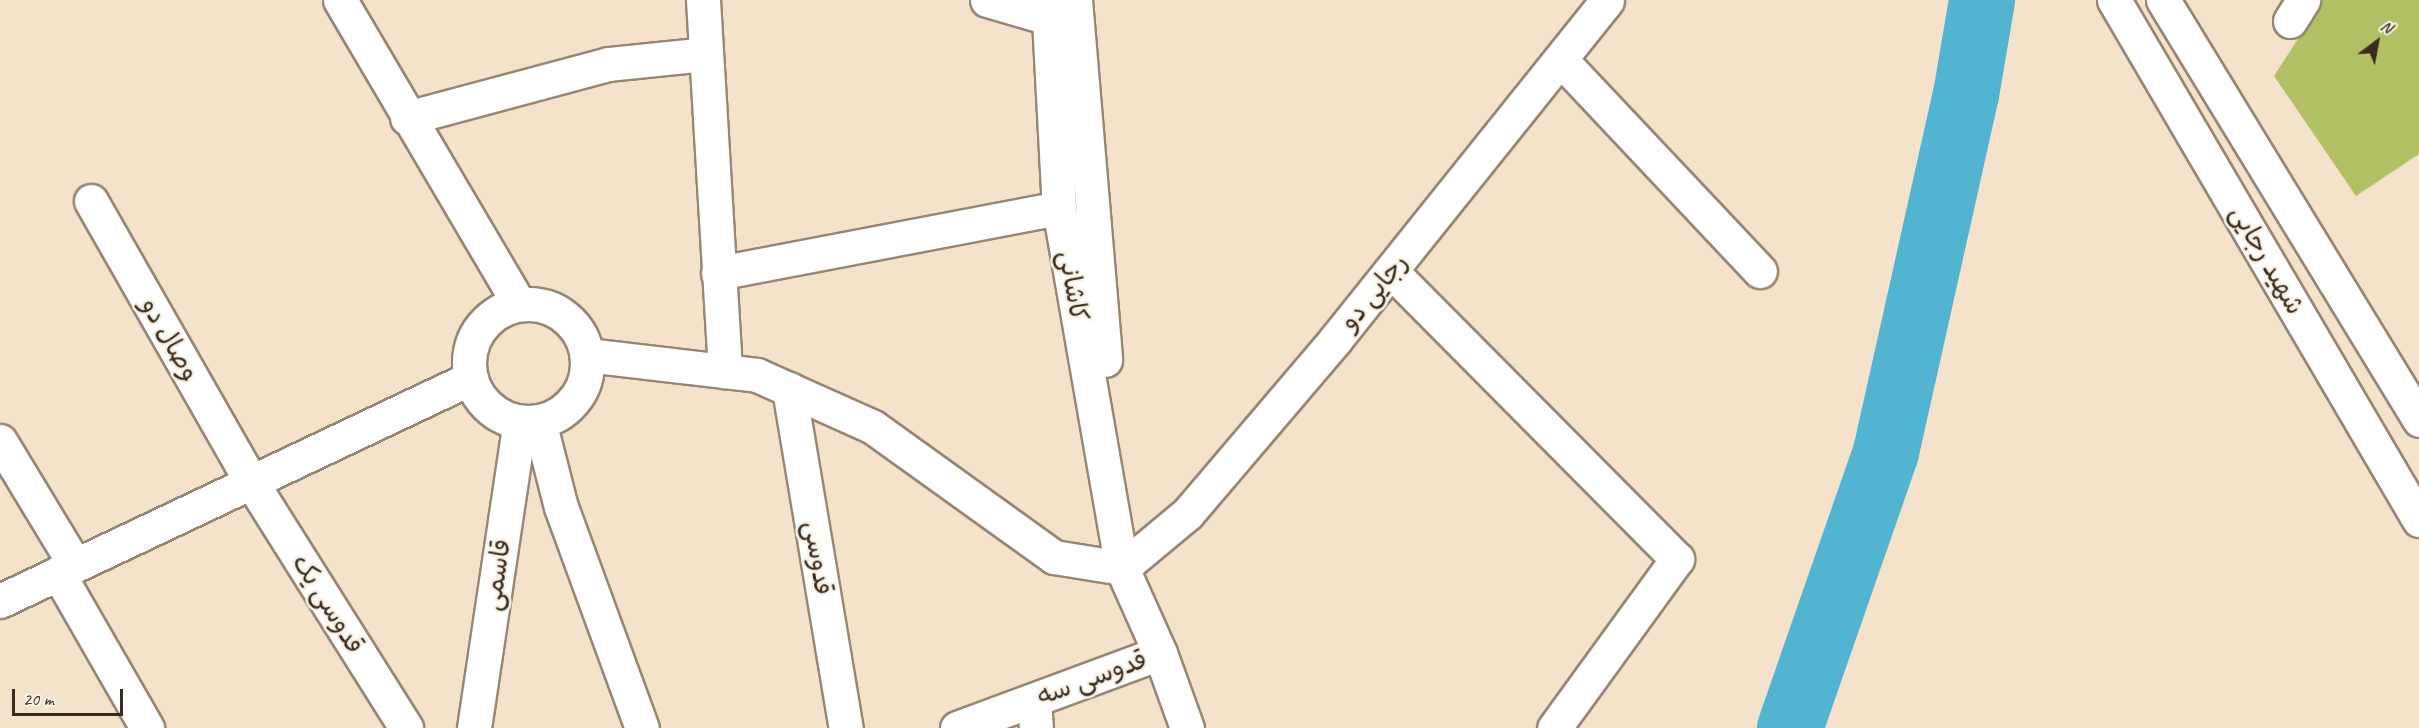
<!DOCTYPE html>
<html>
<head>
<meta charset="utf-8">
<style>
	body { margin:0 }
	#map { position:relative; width:2419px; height:728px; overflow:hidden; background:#f4e3ca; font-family:Caveat,"Playpen Sans Arabic",sans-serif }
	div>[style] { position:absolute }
	.green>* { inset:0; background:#b0c062 }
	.river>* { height:66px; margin:-33px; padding:0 33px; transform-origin:33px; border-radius:33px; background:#52b4d1 }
	.roads { filter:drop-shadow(2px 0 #988674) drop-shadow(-2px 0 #988674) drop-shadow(0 2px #988674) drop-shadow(0 -2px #988674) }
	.minor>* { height:33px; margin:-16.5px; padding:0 16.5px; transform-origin:16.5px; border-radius:16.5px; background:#fff }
	.minor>.ring { margin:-16.5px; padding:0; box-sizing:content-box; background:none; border:33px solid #fff; border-radius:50% }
	span { translate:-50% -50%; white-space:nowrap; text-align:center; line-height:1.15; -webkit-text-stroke:5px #f7f3e8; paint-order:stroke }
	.street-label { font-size:26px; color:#3b2a1e }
	.north { position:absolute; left:2347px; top:12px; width:60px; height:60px; -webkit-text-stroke:4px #f7f3e8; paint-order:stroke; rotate:32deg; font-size:16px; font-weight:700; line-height:24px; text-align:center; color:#3b2a1e }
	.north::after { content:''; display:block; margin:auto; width:21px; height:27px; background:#3b2a1e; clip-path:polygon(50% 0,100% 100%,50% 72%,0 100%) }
	.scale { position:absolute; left:12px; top:689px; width:111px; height:27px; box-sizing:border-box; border:3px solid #3b2a1e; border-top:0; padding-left:8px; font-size:18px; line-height:21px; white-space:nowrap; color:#3b2a1e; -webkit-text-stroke:4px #f7f3e8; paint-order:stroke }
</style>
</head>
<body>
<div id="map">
	<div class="green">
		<div style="clip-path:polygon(2323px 0,2419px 0,2419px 154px,2356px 196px,2274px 76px)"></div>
	</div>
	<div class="river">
		<div style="left:1790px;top:728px;width:292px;rotate:-70.8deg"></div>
		<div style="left:1886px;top:452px;width:366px;rotate:-77.4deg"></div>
		<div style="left:1966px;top:95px;width:96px;rotate:-80.4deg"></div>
	</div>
	<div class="roads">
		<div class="minor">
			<div style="left:340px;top:0;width:353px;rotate:59.5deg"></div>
			<div style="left:703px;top:0;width:372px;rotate:86.6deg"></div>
			<div style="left:987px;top:0;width:65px;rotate:16.2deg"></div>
			<div style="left:1048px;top:0;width:208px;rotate:87deg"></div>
			<div style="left:1059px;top:208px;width:365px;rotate:80.1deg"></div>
			<div style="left:1122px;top:568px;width:93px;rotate:65.9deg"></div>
			<div style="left:1160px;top:653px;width:80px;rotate:70.2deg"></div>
			<div style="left:1075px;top:0;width:361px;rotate:85.2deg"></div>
			<div style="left:2114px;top:0;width:603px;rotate:59.61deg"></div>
			<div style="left:2163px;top:0;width:492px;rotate:58.6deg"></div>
			<div style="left:2290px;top:21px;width:25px;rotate:-58deg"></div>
			<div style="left:1561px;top:60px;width:290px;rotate:46.7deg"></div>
			<div style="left:407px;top:118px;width:209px;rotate:-15deg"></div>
			<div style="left:609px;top:64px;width:97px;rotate:-5.9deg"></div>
			<div style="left:91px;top:201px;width:321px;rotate:60.3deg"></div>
			<div style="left:250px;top:480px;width:293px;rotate:57.8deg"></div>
			<div style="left:1391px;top:271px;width:406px;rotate:45.2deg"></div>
			<div style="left:1677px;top:559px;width:209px;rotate:126deg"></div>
			<div style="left:718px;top:273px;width:347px;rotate:-10.8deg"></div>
			<div class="ring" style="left:469px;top:304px;width:85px;height:85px"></div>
			<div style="left:587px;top:355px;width:171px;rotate:6.7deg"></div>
			<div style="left:757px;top:375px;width:127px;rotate:24.1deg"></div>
			<div style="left:873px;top:427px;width:223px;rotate:35.7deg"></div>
			<div style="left:1054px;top:557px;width:69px;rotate:9.2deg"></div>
			<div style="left:789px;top:389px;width:344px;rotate:80.5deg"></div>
			<div style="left:539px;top:421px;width:89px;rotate:75.7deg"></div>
			<div style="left:561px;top:507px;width:235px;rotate:69.9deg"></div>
			<div style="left:0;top:441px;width:145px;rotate:58.8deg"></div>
			<div style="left:1122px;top:568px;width:86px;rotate:-39.8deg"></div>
			<div style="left:1188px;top:513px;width:227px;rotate:-49.6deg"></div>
			<div style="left:1335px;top:340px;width:435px;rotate:-51.3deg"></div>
			<div style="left:58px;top:573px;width:179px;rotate:60.1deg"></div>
			<div style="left:0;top:601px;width:521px;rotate:-25.34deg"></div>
			<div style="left:1034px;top:700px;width:28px;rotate:86deg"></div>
			<div style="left:474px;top:728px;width:309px;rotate:-81.5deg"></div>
			<div style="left:957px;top:728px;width:216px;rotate:-20.3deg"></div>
		</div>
	</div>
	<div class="street-label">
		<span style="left:2267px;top:260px;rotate:60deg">شهید رجایی</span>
		<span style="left:1073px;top:286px;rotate:80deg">کاشانی</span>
		<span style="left:1374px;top:292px;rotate:-51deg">رجایی دو</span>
		<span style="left:170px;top:340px;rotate:60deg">وصال دو</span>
		<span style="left:818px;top:558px;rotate:81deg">قدوسی</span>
		<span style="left:497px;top:575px;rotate:-82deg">قاسمی</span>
		<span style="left:328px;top:604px;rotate:58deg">قدوسی یک</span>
		<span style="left:1092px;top:678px;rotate:-20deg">قدوسی سه</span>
	</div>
	<div class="north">N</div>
	<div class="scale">20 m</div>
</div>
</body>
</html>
